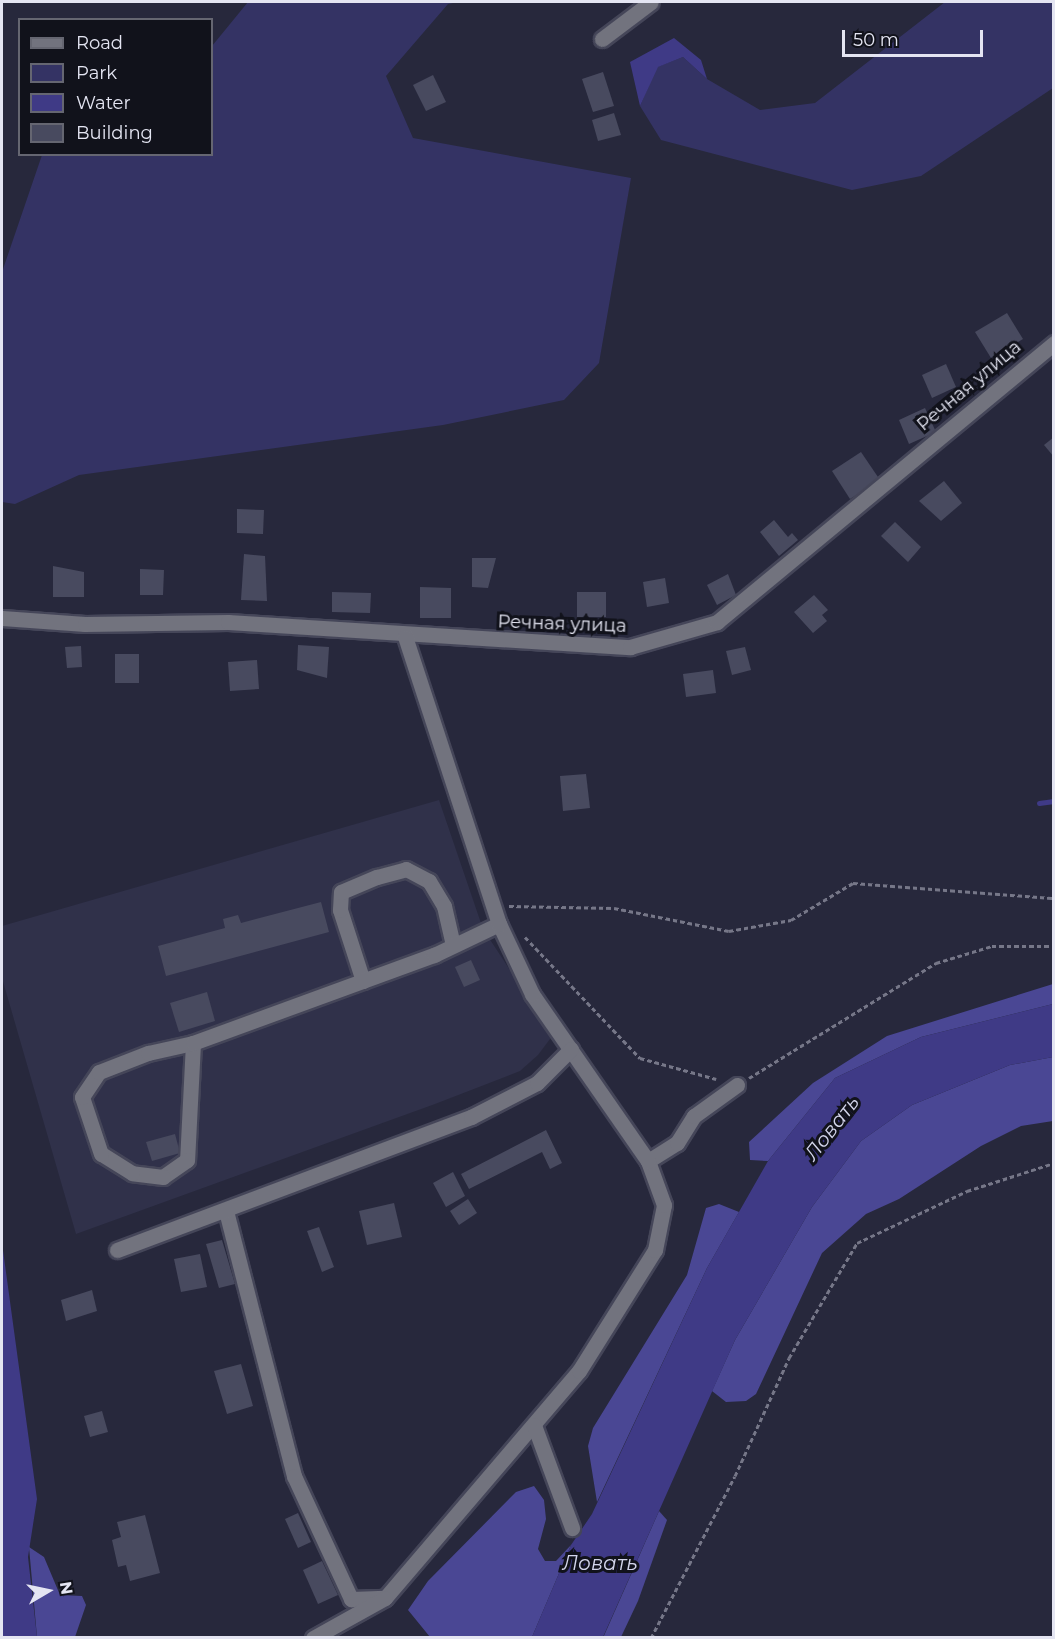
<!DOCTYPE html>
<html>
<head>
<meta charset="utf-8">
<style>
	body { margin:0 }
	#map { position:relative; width:1055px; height:1639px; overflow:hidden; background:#27283c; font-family:Montserrat,sans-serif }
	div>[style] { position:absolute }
	.built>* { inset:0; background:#30314a }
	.green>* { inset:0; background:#343364 }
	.forest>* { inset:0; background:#4a4794 }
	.water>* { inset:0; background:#3f3a86 }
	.stream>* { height:5px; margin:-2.5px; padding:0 2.5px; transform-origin:2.5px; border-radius:2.5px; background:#3f3a86 }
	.building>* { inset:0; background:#484a5f }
	.path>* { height:3px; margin-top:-1.5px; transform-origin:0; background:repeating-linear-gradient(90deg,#767788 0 4.5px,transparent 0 7.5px) }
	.roads { filter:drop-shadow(2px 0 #454659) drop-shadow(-2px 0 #454659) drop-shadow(0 2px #454659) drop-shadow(0 -2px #454659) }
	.minor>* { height:15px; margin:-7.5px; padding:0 7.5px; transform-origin:7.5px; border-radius:7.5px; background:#72737e }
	span { translate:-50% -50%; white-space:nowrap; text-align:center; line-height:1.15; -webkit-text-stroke:6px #11121b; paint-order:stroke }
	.street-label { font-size:18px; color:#e4e5f2 }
	.water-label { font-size:20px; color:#d3d5eb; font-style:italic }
	.frame { position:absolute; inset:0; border:3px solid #e4e5f2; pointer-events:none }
	.legend { position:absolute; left:18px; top:18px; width:195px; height:138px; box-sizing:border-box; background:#11121b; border:2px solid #656671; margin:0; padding:8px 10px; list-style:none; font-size:18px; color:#e4e5f2 }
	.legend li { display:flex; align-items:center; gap:12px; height:30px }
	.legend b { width:30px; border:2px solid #656671 }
	.north { position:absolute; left:18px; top:1561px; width:60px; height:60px; -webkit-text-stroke:4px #11121b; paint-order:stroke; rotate:81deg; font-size:16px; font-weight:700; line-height:24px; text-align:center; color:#e4e5f2 }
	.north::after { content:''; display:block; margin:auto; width:21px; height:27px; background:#e4e5f2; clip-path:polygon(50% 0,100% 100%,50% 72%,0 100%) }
	.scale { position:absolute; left:842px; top:30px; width:141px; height:27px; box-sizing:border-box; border:3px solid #e4e5f2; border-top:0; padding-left:8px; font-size:18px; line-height:21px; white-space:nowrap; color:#e4e5f2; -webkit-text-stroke:4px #11121b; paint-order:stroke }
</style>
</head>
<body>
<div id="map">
	<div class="built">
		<div style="clip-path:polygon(439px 800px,483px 929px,553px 1035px,538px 1055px,520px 1071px,435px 1104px,76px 1234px,2px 978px,2px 926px)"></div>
	</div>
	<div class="green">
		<div style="clip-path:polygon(248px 2px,458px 2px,448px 4px,386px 76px,413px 138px,631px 178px,599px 363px,564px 400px,443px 425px,79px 475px,15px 504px,2px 502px,2px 272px,42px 155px,212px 154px,212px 46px)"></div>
		<div style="clip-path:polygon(945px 2px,1053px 2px,1053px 88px,921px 176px,852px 190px,661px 140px,640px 106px,657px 67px,683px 57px,707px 79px,760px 110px,815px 103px)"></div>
	</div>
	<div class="forest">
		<div style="clip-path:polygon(1053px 984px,1053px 1004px,921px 1037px,835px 1078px,768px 1161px,750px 1160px,749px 1142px,813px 1083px,887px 1036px)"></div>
		<div style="clip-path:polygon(1053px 1057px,1053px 1121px,1021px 1126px,981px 1146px,899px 1199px,866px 1214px,822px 1253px,756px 1394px,746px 1401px,726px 1402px,712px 1391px,735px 1340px,812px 1207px,861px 1141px,912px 1105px,1010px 1065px)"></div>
		<div style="clip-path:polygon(719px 1204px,739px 1212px,707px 1268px,597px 1502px,588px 1446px,593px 1428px,687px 1275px,706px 1208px)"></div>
		<div style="clip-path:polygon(534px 1486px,544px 1500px,546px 1519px,538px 1549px,545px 1561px,556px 1561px,571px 1545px,532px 1637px,430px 1637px,408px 1610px,428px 1581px,516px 1492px)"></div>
		<div style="clip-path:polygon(659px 1511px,667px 1520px,638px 1601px,621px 1637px,603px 1638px)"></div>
		<div style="clip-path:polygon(29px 1547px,44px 1557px,60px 1595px,82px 1596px,86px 1605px,75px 1637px,37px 1637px)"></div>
	</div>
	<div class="water">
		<div style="clip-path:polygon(674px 38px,701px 60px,707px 79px,683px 57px,658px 67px,640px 106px,630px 62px)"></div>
		<div style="clip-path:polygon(1053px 1004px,1053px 1057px,1010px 1065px,912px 1105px,861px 1141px,812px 1207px,735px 1340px,603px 1637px,532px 1637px,571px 1545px,592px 1514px,707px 1268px,768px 1161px,835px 1078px,921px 1037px)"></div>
		<div style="clip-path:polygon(2px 1243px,37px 1499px,28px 1557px,37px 1637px,2px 1637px)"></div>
	</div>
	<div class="stream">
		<div style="left:1039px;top:803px;width:15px;rotate:-8deg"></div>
	</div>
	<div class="building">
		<div style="clip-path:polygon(603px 72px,614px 106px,593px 112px,582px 79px)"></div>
		<div style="clip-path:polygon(433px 75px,446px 102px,426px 111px,413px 85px)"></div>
		<div style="clip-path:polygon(614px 113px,621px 135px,598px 141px,592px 120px)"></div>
		<div style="clip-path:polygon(1007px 313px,1023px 339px,991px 358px,975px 332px)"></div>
		<div style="clip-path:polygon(946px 364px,956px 387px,932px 398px,922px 375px)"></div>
		<div style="clip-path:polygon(925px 408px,936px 432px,909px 444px,899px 420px)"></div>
		<div style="clip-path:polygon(1054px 437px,1054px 457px,1044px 445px)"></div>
		<div style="clip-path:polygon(861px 452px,880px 480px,850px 499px,832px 471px)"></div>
		<div style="clip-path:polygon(944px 481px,962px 503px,941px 521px,919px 501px)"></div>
		<div style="clip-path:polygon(237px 509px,264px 510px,263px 534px,237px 533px)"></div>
		<div style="clip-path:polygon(774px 520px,788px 537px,792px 533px,798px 540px,779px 556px,760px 532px)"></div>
		<div style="clip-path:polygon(895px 522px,921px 547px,908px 562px,881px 536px)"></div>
		<div style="clip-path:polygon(244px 554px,265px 556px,267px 601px,241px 600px)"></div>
		<div style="clip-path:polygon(472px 558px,496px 558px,488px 588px,472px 587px)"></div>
		<div style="clip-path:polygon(53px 566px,84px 572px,84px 597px,53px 597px)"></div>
		<div style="clip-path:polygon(140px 569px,164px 570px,163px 595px,140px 595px)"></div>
		<div style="clip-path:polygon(728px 574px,736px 595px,717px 605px,707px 585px)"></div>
		<div style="clip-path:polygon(665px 578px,669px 603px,647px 607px,643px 582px)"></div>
		<div style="clip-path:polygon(420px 587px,451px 588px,451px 618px,420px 618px)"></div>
		<div style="clip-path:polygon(332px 592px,371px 593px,370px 613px,332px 612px)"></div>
		<div style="clip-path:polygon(577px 592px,606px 592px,606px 617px,577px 617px)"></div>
		<div style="clip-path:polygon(814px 595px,828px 610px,822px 615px,827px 621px,813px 633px,794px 612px)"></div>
		<div style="clip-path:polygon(298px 645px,329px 647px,327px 678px,297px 670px)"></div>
		<div style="clip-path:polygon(81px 646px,82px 667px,67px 668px,65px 647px)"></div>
		<div style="clip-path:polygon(745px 647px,751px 670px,732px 675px,726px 651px)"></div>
		<div style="clip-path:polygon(115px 654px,139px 654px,139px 683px,115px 683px)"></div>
		<div style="clip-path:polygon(257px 660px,259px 689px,230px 691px,228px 662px)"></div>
		<div style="clip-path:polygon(713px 670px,716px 693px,686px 697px,683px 674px)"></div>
		<div style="clip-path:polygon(586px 774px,590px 808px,563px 811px,560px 776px)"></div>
		<div style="clip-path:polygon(321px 902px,329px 932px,166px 976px,158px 946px,225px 928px,223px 919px,238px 915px,241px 923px)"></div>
		<div style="clip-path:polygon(471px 960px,480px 980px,464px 987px,455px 967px)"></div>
		<div style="clip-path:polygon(207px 992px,215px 1021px,179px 1032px,170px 1003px)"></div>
		<div style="clip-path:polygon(546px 1130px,562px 1163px,550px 1169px,542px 1152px,469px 1189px,461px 1174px)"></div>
		<div style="clip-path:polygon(175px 1134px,180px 1153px,152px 1161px,146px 1142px)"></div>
		<div style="clip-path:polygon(453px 1172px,465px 1196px,446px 1207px,433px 1183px)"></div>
		<div style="clip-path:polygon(468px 1199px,477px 1213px,459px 1225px,450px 1211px)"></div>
		<div style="clip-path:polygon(394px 1203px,402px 1237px,367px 1245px,359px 1211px)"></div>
		<div style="clip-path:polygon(319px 1227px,334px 1267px,322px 1272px,307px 1231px)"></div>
		<div style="clip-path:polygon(222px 1240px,235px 1284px,219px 1288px,206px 1244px)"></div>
		<div style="clip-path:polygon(200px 1254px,207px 1287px,181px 1292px,174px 1259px)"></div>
		<div style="clip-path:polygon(92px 1290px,97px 1311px,66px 1321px,61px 1300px)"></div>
		<div style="clip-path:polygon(241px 1364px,253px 1406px,227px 1414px,214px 1371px)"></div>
		<div style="clip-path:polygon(102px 1411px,108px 1432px,90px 1437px,84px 1416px)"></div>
		<div style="clip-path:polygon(298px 1513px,311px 1542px,298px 1548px,285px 1519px)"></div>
		<div style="clip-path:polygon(145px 1515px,160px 1573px,130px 1581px,126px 1565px,118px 1567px,112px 1540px,121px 1537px,117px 1522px)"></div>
		<div style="clip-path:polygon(322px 1561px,338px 1595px,318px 1604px,303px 1570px)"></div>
	</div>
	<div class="path">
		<div style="left:509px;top:906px;width:105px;rotate:1.1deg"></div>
		<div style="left:614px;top:908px;width:117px;rotate:11.3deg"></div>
		<div style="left:729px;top:931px;width:63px;rotate:-10.1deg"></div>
		<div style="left:791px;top:920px;width:72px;rotate:-30.8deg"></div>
		<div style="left:853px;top:883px;width:202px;rotate:4.3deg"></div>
		<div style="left:525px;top:937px;width:167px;rotate:46.5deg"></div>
		<div style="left:640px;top:1058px;width:79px;rotate:15.4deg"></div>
		<div style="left:749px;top:1078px;width:220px;rotate:-31.6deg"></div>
		<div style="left:936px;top:963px;width:59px;rotate:-16.9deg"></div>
		<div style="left:992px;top:946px;width:62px"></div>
		<div style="left:651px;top:1638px;width:182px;rotate:-62.6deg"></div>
		<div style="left:735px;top:1476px;width:130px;rotate:-65.4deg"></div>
		<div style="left:789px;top:1358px;width:134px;rotate:-59.4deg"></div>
		<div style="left:857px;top:1243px;width:122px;rotate:-25.3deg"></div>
		<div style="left:967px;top:1191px;width:91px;rotate:-17.8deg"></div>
	</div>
	<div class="roads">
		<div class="minor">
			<div style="left:602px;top:39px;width:61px;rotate:-37.1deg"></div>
			<div style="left:2px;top:618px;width:83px;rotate:4.1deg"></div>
			<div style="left:85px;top:624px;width:143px;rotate:-0.8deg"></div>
			<div style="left:228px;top:622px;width:403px;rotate:3.6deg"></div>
			<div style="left:630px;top:647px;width:91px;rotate:-16deg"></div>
			<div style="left:717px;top:622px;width:438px;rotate:-39.6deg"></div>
			<div style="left:363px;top:981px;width:75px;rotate:-107.9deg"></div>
			<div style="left:340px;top:910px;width:18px;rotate:-87deg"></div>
			<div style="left:341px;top:892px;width:39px;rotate:-23deg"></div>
			<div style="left:377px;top:877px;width:30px;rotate:-15deg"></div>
			<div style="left:406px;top:869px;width:26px;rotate:28deg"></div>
			<div style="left:429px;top:881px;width:29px;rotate:59deg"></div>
			<div style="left:444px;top:906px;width:40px;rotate:77deg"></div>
			<div style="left:193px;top:1043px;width:117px;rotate:92.9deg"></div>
			<div style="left:187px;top:1160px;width:29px;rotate:145deg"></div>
			<div style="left:163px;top:1177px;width:31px;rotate:-173deg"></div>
			<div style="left:132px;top:1173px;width:36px;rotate:-148deg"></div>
			<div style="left:101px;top:1154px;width:60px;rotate:-108.4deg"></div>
			<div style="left:82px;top:1097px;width:30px;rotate:-56deg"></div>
			<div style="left:99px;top:1072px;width:53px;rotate:-21.2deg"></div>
			<div style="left:148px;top:1053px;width:46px;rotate:-12.5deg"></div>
			<div style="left:193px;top:1043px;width:257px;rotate:-20.1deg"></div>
			<div style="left:434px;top:955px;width:72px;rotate:-25.5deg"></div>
			<div style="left:648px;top:1161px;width:34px;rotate:-32deg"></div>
			<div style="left:677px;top:1143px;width:32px;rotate:-58deg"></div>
			<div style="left:694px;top:1116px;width:53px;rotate:-35.8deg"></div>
			<div style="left:226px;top:1211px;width:274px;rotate:75.6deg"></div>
			<div style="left:294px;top:1476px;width:136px;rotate:65.1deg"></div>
			<div style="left:351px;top:1599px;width:34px;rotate:-2deg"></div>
			<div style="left:385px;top:1598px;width:299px;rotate:-49.5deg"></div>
			<div style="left:579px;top:1371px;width:143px;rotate:-57.9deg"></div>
			<div style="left:655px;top:1250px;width:46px;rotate:-78.7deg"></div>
			<div style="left:664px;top:1205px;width:47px;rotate:-110deg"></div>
			<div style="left:648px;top:1161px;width:203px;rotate:-124.8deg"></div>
			<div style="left:532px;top:994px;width:77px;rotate:-115.2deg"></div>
			<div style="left:499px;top:924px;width:302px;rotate:-108.1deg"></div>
			<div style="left:117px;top:1250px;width:378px;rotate:-20.6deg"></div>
			<div style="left:471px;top:1117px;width:74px;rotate:-27.3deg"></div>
			<div style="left:537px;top:1083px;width:48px;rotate:-45deg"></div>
			<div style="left:534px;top:1425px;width:110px;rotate:69.7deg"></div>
			<div style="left:313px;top:1638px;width:82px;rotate:-29.1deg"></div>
		</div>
	</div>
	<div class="street-label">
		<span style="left:969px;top:386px;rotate:-40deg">Речная улица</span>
		<span style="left:562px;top:624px;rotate:2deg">Речная улица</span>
	</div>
	<div class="water-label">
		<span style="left:832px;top:1128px;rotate:-52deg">Ловать</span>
		<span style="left:600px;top:1563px">Ловать</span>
	</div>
	<div class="frame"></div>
	<ul class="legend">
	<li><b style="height:8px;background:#72737e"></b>Road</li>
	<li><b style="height:16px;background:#343364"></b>Park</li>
	<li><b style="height:16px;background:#3f3a86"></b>Water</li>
	<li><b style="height:16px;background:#484a5f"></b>Building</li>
	</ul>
	<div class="north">N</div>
	<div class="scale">50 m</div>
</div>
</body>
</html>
